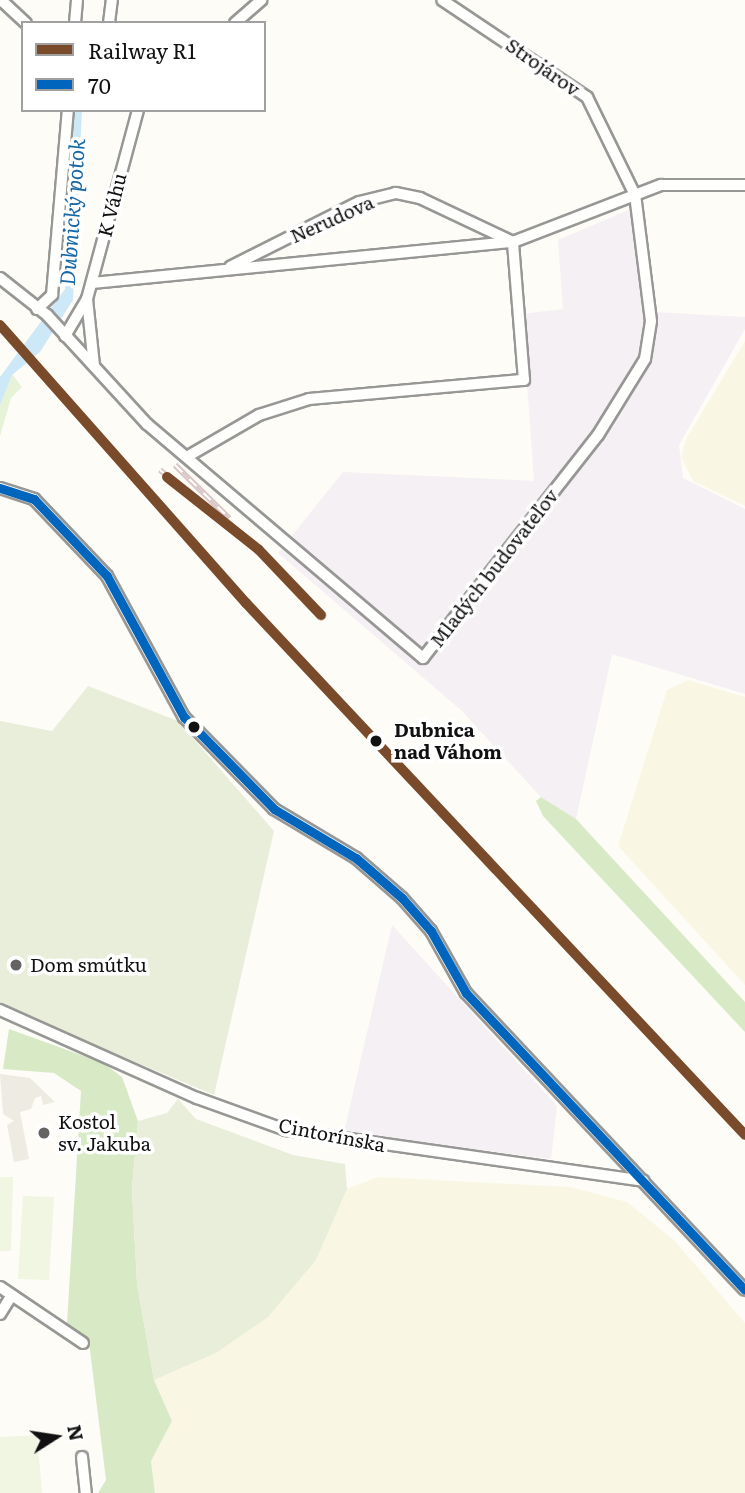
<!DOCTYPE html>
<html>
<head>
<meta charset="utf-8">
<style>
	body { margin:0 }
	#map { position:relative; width:745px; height:1493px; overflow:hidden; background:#fdfcf7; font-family:Literata,serif }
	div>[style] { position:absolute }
	.industrial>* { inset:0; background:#f5f0f3 }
	.farmland>* { inset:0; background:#f9f7e4 }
	.green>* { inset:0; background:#e7f3d7 }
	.forest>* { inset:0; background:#d8eac5 }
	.cemetery>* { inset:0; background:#e9eedb }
	.pitch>* { inset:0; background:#f0f6e1 }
	.plaza>* { inset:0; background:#edebe2 }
	.water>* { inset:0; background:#cde8f7 }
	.roads { filter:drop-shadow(2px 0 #979795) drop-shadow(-2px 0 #979795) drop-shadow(0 2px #979795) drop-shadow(0 -2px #979795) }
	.minor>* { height:10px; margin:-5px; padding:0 5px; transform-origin:5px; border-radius:5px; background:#fffffe }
	.rail>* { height:6px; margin-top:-3px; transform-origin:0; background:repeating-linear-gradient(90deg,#fff 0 10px,#d9c6c7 0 20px); box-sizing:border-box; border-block:2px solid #d9c6c7 }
	.bus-1>* { height:9px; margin:-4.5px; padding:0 4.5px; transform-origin:4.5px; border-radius:4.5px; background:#0065bd }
	.rail-1>* { height:10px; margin:-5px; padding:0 5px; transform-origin:5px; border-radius:5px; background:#7a4b2a }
	.dots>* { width:19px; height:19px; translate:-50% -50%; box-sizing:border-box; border:4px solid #fff; border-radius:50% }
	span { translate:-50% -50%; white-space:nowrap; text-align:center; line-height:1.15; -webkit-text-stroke:7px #fff; paint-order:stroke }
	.street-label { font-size:19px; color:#111 }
	.stop-label { font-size:19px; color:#111; font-weight:700 }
	.left { translate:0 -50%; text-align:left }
	.poi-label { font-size:19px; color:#111 }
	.water-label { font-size:21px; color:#1768a6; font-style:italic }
	.legend { position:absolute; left:21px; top:21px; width:245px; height:91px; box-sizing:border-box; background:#fff; border:2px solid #a0a0a0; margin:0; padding:9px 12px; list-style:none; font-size:21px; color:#111 }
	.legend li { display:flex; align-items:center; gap:14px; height:35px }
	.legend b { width:35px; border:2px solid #a0a0a0 }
	.north { position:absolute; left:21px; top:1402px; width:70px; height:70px; -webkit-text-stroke:5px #fff; paint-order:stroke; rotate:78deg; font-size:19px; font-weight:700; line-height:28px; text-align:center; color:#111 }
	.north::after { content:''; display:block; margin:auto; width:24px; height:32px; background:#111; clip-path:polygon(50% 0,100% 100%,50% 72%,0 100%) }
</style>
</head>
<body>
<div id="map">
	<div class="industrial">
		<div style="clip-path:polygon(640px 205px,654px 312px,745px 317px,745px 329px,679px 445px,683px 478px,745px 509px,745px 694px,612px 654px,576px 819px,541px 797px,462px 711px,278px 553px,343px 472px,534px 481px,522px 314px,563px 309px,558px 240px)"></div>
		<div style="clip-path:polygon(392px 925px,557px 1106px,551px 1159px,344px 1132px)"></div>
	</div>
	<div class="farmland">
		<div style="clip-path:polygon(745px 341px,745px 506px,693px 481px,681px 457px,686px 439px)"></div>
		<div style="clip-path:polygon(688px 680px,745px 697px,745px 985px,618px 846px,667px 690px)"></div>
		<div style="clip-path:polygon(378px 1177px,570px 1187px,627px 1202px,675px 1241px,745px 1323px,745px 1493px,155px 1493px,151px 1461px,172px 1421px,154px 1380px,216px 1353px,316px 1260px,347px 1189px)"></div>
	</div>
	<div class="green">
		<div style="clip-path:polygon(12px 374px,22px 387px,11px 398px,0 436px,0 405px)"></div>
	</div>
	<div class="forest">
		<div style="clip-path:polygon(541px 797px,576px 819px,745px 1002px,745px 1032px,543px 816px,536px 801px)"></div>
		<div style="clip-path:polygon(9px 1029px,103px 1063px,122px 1077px,138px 1121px,132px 1189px,137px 1283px,154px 1380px,172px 1421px,151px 1461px,155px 1493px,98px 1493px,106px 1480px,89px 1342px,67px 1323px,81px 1091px,54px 1073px,3px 1069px)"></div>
	</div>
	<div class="cemetery">
		<div style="clip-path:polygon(88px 686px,178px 721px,274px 831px,214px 1095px,0 1005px,0 721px,52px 731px)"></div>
		<div style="clip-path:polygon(178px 1099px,196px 1119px,293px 1155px,345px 1164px,347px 1189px,316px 1260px,268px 1317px,216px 1353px,154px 1380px,137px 1283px,132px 1189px,138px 1121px,167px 1113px)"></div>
	</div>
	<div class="pitch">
		<div style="clip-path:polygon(0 1177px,13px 1177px,11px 1251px,0 1251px)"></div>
		<div style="clip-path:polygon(23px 1196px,54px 1197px,49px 1280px,18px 1279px)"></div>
		<div style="clip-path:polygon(37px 1435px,42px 1493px,0 1493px,0 1437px)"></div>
	</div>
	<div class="plaza">
		<div style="clip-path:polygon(0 1074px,30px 1078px,55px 1102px,43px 1105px,41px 1096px,35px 1098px,31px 1109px,20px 1112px,29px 1159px,14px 1162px,7px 1125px,14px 1121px,3px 1114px)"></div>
	</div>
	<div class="water">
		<div style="clip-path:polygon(73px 110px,82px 110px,73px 300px,40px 352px,12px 375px,0 405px,0 377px,65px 289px)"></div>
	</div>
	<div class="roads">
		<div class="minor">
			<div style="left:1px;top:0;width:34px;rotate:43deg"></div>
			<div style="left:75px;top:23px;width:23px;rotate:-85deg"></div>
			<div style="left:109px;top:23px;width:23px;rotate:-83deg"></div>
			<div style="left:235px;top:23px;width:35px;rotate:-41deg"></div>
			<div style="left:0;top:278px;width:60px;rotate:38.2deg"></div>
			<div style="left:47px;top:315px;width:148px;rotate:47.5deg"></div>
			<div style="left:147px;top:424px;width:362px;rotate:40.3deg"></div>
			<div style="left:423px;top:658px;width:283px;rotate:-51.9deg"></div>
			<div style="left:598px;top:435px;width:89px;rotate:-58.3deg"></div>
			<div style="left:645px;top:359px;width:38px;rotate:-81deg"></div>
			<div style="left:651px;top:321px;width:127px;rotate:-97.2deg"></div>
			<div style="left:635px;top:195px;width:109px;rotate:-116.1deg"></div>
			<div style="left:587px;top:97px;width:174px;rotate:-146.2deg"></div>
			<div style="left:92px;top:283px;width:423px;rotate:-5.6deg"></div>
			<div style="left:513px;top:242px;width:159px;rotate:-21.1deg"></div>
			<div style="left:661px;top:185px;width:84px"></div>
			<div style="left:87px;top:299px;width:67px;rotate:84deg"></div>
			<div style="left:37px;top:309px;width:21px;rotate:-43deg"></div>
			<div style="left:52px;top:295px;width:186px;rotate:-85.1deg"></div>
			<div style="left:65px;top:336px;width:43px;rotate:-59.3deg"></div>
			<div style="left:87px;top:299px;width:196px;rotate:-74.9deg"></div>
			<div style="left:190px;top:455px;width:80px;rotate:-30.1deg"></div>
			<div style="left:259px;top:415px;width:52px;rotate:-17.7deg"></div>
			<div style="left:309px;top:399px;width:216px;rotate:-5.1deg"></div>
			<div style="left:524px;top:380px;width:138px;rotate:-94.6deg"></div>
			<div style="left:513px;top:242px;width:103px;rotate:-154.7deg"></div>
			<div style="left:420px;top:198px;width:25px;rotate:-168deg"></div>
			<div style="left:396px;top:193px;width:38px;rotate:166deg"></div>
			<div style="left:359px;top:202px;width:144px;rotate:153.3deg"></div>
			<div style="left:0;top:488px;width:36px;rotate:18deg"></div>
			<div style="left:34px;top:499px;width:106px;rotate:46.5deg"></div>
			<div style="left:107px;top:576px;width:161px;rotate:61.4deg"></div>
			<div style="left:184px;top:717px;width:129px;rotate:45.6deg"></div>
			<div style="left:274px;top:809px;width:96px;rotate:30.9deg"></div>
			<div style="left:356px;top:858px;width:61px;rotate:41deg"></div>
			<div style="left:402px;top:898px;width:44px;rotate:48.7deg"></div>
			<div style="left:431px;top:931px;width:71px;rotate:60.6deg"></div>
			<div style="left:466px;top:993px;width:407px;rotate:46.8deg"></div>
			<div style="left:0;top:1010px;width:216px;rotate:24.1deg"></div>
			<div style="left:197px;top:1098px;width:95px;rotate:19.8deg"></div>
			<div style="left:286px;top:1130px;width:361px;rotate:8.1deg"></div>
			<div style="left:0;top:1287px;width:100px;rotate:34deg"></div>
			<div style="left:0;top:1314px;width:22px;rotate:-58deg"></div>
			<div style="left:82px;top:1457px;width:36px;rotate:84deg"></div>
		</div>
	</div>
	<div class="rail">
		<div style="left:175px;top:465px;width:76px;rotate:44.5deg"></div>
		<div style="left:160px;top:470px;width:127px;rotate:38.9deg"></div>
		<div style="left:259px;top:550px;width:90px;rotate:46.4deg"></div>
	</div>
	<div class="bus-1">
		<div style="left:0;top:488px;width:36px;rotate:18deg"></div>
		<div style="left:34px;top:499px;width:106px;rotate:46.5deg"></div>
		<div style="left:107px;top:576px;width:161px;rotate:61.4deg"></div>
		<div style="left:184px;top:717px;width:129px;rotate:45.6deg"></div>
		<div style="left:274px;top:809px;width:96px;rotate:30.9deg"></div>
		<div style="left:356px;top:858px;width:61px;rotate:41deg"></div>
		<div style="left:402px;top:898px;width:44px;rotate:48.7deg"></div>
		<div style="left:431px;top:931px;width:71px;rotate:60.6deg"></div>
		<div style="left:466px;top:993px;width:407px;rotate:46.8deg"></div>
	</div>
	<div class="rail-1">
		<div style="left:0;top:325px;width:371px;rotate:48.5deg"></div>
		<div style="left:246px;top:603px;width:729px;rotate:46.83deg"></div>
		<div style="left:167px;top:477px;width:117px;rotate:38.4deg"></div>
		<div style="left:259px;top:550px;width:90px;rotate:46.4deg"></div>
	</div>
	<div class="dots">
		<div style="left:194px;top:727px;background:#111"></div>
		<div style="left:376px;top:741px;background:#111"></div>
		<div style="left:16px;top:965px;background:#646362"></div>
		<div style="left:44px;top:1133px;background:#646362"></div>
	</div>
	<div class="street-label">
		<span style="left:543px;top:67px;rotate:35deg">Strojárov</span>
		<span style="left:112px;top:205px;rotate:-76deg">K Váhu</span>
		<span style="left:332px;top:219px;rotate:-24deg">Nerudova</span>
		<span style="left:494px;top:568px;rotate:-52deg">Mladých budovateľov</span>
		<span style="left:332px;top:1135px;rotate:11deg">Cintorínska</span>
	</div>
	<div class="stop-label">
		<span class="left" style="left:394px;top:741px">Dubnica<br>nad Váhom</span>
	</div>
	<div class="poi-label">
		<span class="left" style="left:30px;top:965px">Dom smútku</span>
		<span class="left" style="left:58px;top:1133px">Kostol<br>sv. Jakuba</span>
	</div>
	<div class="water-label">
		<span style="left:71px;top:212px;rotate:-86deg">Dubnický potok</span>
	</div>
	<ul class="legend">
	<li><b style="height:9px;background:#7a4b2a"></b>Railway R1</li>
	<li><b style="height:9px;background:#0065bd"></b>70</li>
	</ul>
	<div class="north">N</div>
</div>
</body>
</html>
